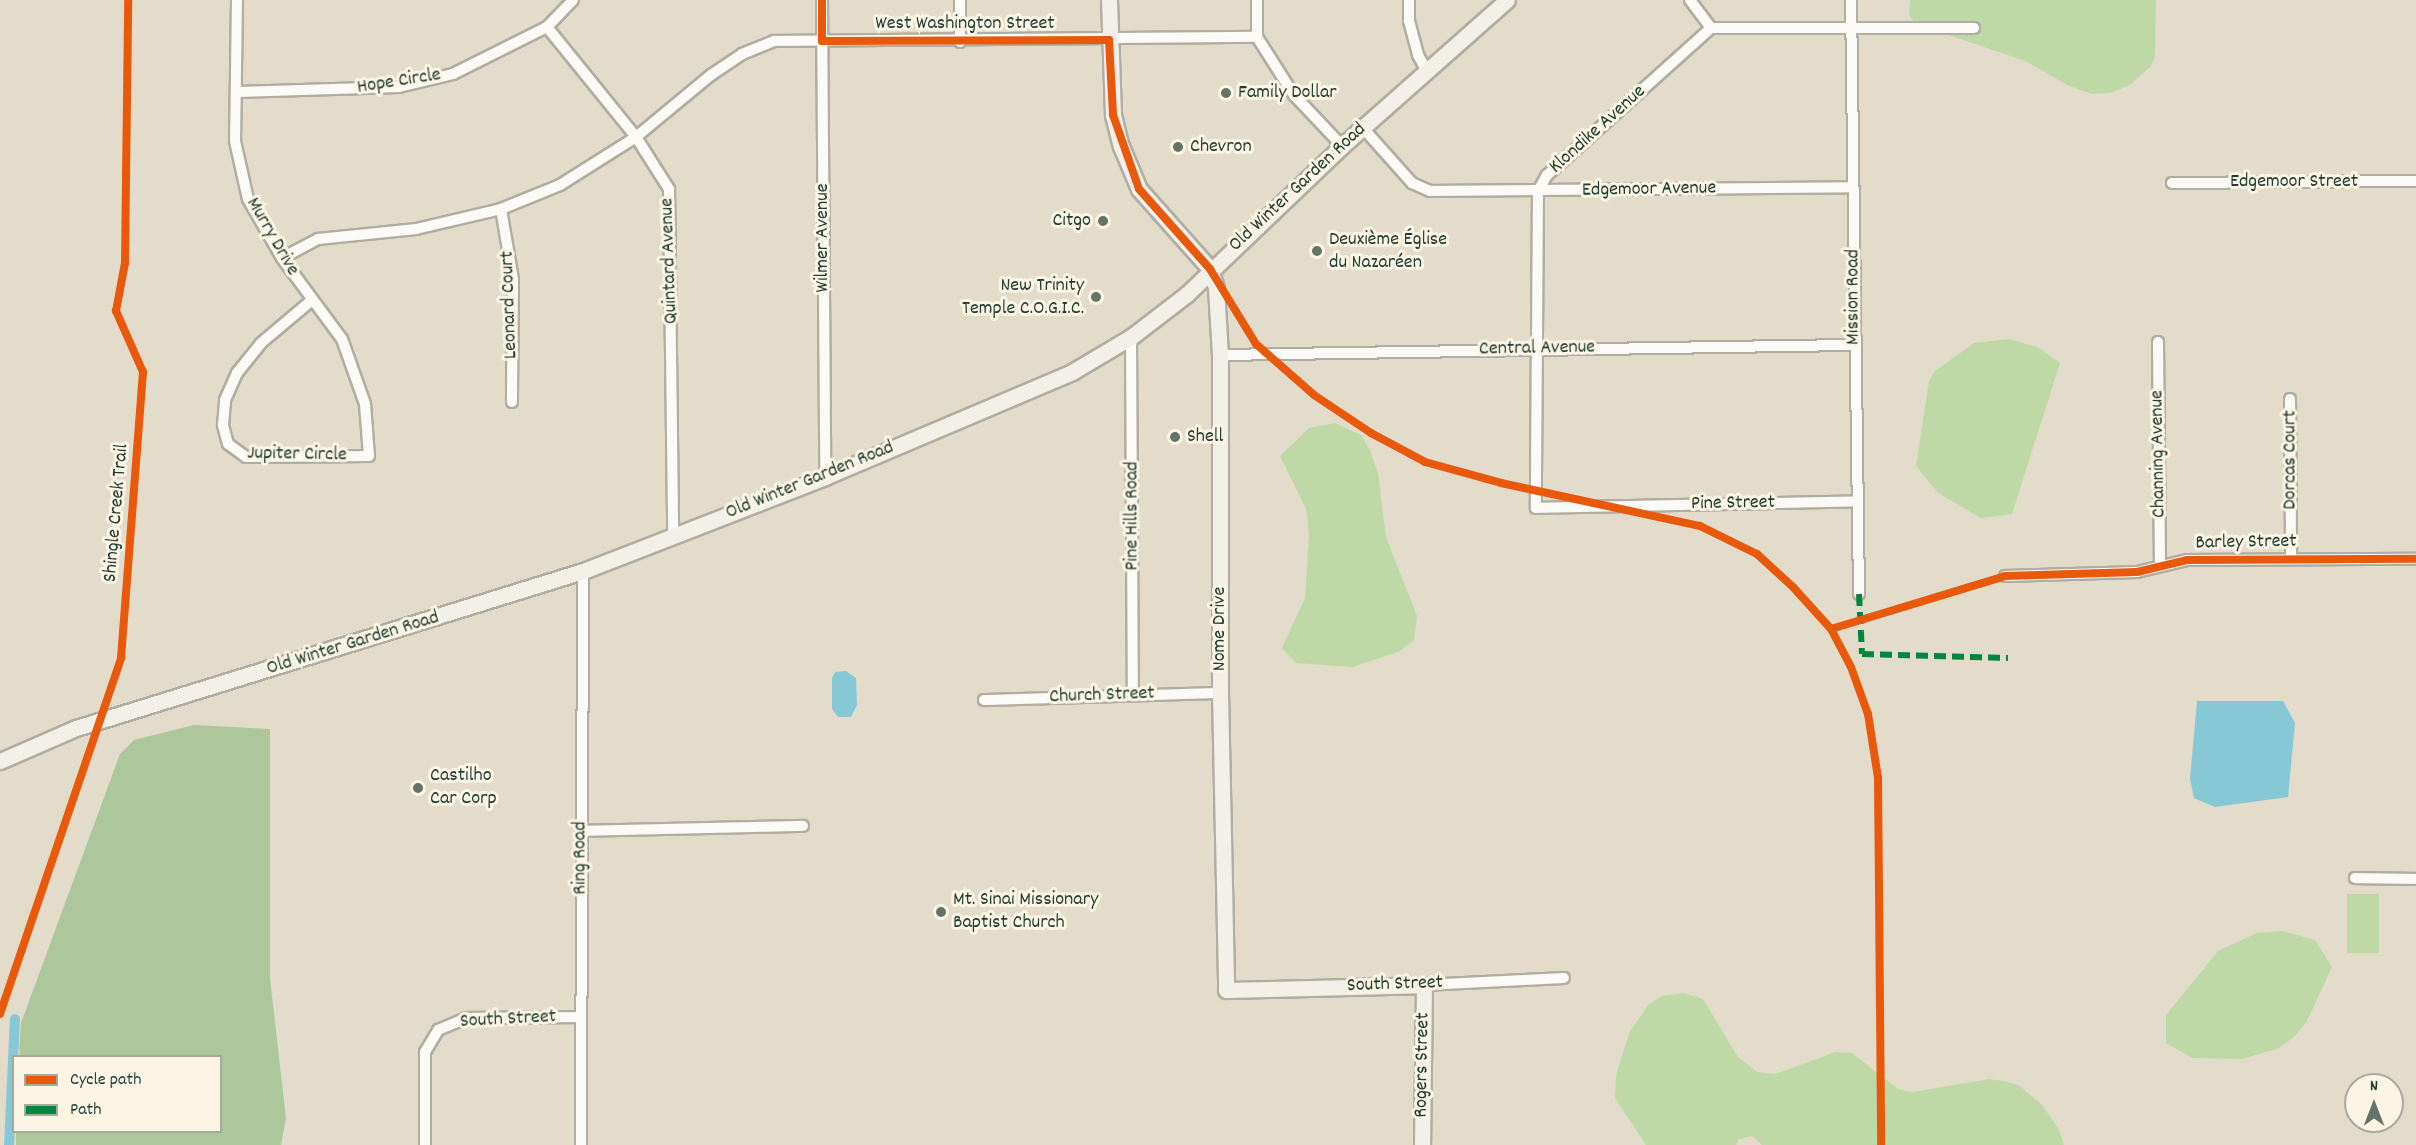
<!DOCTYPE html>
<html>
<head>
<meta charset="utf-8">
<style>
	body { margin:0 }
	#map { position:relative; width:2416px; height:1145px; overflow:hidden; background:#e4dcca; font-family:Dekko,sans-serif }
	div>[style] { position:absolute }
	.green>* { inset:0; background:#bed9a6 }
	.forest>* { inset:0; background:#acc89b }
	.water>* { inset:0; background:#87c8d7 }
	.canal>* { height:10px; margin:-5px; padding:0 5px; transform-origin:5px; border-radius:5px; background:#87c8d7 }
	.roads { filter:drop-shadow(2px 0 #b0aea2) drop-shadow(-2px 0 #b0aea2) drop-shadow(0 2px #b0aea2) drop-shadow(0 -2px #b0aea2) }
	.street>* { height:10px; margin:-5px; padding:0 5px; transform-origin:5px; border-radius:5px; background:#fbfaf7 }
	.secondary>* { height:15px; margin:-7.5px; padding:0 7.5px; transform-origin:7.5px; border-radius:7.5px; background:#f2f0e9 }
	.quiet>* { height:6px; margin-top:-3px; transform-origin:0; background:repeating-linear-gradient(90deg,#00873e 0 12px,transparent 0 18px) }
	.cycleway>* { height:8px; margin:-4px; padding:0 4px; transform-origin:4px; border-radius:4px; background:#e8590c }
	.dots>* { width:16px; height:16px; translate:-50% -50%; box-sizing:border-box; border:3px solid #fcf5e5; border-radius:50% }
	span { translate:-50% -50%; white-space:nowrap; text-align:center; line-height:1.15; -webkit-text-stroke:6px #fcf5e5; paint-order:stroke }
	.street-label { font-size:20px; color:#1f3d34 }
	.poi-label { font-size:20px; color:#1f3d34 }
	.left { translate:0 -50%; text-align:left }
	.right { translate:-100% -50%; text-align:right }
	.legend { position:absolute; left:12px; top:1055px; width:210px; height:78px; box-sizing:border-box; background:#fcf5e5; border:2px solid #a4ab9e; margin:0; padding:8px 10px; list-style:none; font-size:18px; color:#1f3d34 }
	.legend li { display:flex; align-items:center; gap:12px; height:30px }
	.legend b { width:30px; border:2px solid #a4ab9e }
	.north { position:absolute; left:2344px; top:1073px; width:60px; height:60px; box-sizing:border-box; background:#fcf5e5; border:2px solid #a4ab9e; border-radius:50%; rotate:0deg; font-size:16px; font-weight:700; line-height:24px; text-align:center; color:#1f3d34 }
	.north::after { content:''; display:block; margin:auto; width:21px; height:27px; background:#647568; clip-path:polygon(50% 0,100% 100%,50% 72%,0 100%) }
</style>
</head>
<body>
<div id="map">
	<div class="green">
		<div style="clip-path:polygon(1910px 0,2156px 0,2155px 57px,2151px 66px,2130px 85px,2111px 93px,2092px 94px,2069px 86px,2025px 61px,1916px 24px,1909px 15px)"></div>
		<div style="clip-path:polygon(2009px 339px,2037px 347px,2060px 363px,2012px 514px,1981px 518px,1938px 493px,1916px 466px,1929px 381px,1935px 371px,1974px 343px)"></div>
		<div style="clip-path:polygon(1335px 423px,1361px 435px,1370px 450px,1378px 473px,1386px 537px,1417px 616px,1414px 640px,1400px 651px,1353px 667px,1296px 663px,1282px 648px,1305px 598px,1309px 535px,1306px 509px,1280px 456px,1309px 428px)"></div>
		<div style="clip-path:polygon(2347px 894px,2379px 894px,2379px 953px,2347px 953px)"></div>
		<div style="clip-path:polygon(2282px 931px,2315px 940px,2332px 967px,2307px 1021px,2296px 1035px,2279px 1048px,2242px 1059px,2192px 1058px,2166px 1043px,2166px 1015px,2218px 951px,2257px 933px)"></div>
		<div style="clip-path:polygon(1684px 993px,1703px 999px,1738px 1057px,1757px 1072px,1775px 1074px,1835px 1052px,1852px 1053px,1898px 1089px,1912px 1092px,1989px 1079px,2004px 1081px,2020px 1086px,2042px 1105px,2058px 1128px,2064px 1145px,1762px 1145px,1752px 1136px,1739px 1139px,1736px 1145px,1646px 1145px,1615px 1098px,1616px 1075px,1630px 1031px,1649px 1004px,1662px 996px)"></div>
	</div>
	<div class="forest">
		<div style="clip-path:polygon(194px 725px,270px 729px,270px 979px,286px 1118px,281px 1145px,16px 1145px,16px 1132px,220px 1132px,220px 1056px,19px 1056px,21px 1023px,120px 754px,134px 740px)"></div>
	</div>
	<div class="water">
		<div style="clip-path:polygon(846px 671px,856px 678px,857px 705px,851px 717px,838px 717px,832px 709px,832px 678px,835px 672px)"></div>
		<div style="clip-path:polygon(2197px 701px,2283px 701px,2295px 723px,2288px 797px,2215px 807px,2194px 798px,2190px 779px)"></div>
	</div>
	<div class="canal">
		<div style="left:9px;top:1145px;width:126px;rotate:-87.3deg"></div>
	</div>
	<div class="roads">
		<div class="street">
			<div style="left:237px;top:0;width:141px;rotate:90.8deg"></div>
			<div style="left:235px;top:141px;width:59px;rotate:77.4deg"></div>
			<div style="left:248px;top:199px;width:68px;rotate:60deg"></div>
			<div style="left:282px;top:258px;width:101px;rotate:53.5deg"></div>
			<div style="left:342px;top:339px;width:69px;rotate:70.5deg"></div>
			<div style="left:365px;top:404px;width:52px;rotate:85.6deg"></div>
			<div style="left:369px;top:456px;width:123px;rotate:179.5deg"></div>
			<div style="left:246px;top:457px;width:22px;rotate:-144deg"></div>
			<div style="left:228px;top:444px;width:20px;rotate:-105deg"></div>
			<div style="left:223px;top:425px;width:25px;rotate:-85deg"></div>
			<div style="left:225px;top:400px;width:30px;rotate:-66deg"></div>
			<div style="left:237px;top:373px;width:38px;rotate:-51deg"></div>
			<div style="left:261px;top:343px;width:67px;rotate:-40.1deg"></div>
			<div style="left:822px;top:0;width:477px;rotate:89.6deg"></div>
			<div style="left:1257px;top:0;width:37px;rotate:90deg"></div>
			<div style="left:1257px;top:37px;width:69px;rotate:57.5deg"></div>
			<div style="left:1294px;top:95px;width:70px;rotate:46.7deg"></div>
			<div style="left:1409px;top:0;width:21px;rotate:90deg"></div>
			<div style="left:1409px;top:21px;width:35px;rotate:75deg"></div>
			<div style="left:1418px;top:55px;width:18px;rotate:61deg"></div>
			<div style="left:1690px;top:0;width:35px;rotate:53deg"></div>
			<div style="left:1851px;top:0;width:594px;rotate:89.23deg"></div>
			<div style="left:547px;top:27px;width:141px;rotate:51deg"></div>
			<div style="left:636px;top:137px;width:62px;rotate:57.6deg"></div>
			<div style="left:669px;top:189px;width:347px;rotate:89.3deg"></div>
			<div style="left:1711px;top:28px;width:220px;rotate:138.1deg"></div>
			<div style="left:1547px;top:175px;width:18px;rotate:119deg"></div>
			<div style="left:1538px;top:191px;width:317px;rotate:90.4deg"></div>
			<div style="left:1536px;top:508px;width:322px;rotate:-1.2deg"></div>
			<div style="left:1711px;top:28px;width:263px"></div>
			<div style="left:960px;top:42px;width:42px;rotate:-90deg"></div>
			<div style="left:237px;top:92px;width:162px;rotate:-1.8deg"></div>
			<div style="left:399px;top:87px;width:56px;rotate:-13.5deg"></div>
			<div style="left:453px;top:74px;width:105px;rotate:-26.6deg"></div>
			<div style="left:547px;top:27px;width:37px;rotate:-46deg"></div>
			<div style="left:1363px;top:128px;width:74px;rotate:48.3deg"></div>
			<div style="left:1412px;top:183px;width:20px;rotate:24deg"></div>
			<div style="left:1430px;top:191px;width:423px;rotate:-0.5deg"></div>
			<div style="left:2172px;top:183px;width:244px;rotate:-0.5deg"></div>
			<div style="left:501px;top:209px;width:71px;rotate:80.3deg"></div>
			<div style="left:513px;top:279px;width:123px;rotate:90.5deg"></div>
			<div style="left:282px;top:258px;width:41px;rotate:-27.8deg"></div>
			<div style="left:318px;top:239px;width:99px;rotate:-5.8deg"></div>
			<div style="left:416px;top:229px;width:87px;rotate:-13.2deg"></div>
			<div style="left:501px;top:209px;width:64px;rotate:-22.1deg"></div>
			<div style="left:560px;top:185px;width:90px;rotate:-32.3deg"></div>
			<div style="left:636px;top:137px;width:97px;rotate:-39.6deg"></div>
			<div style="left:711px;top:75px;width:37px;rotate:-34deg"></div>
			<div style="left:742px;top:54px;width:35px;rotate:-22deg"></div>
			<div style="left:774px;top:41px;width:483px;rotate:-0.5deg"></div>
			<div style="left:1131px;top:337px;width:357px;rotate:89.7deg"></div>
			<div style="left:2158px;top:342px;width:223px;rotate:89.5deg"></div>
			<div style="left:1220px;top:355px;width:633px;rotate:-0.91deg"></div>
			<div style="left:2290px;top:399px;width:159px;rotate:89.6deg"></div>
			<div style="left:2005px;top:576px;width:132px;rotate:-1.7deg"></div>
			<div style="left:2137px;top:572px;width:51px;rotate:-13.5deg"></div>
			<div style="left:2187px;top:560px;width:229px;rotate:-0.3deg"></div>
			<div style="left:984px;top:700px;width:236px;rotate:-1.7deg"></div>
			<div style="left:581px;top:831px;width:222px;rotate:-1.3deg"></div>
			<div style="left:2355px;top:878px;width:61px;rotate:0.9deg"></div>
			<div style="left:1424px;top:985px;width:140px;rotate:-2.9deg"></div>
			<div style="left:425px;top:1145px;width:93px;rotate:-90deg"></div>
			<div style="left:425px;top:1052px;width:26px;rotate:-59deg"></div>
			<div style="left:438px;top:1030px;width:30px;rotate:-23deg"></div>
			<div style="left:466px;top:1018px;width:115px;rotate:-0.5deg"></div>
			<div style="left:581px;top:1145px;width:574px;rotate:-89.8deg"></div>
		</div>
		<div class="secondary">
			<div style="left:1109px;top:0;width:115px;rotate:88deg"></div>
			<div style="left:1113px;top:115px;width:32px;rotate:76deg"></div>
			<div style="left:1121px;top:146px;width:47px;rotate:67.3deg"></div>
			<div style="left:1139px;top:189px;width:107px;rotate:48.4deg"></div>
			<div style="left:1210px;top:269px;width:20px;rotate:72deg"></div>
			<div style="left:1216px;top:288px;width:67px;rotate:86.6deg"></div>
			<div style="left:1220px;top:355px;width:338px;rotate:90deg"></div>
			<div style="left:1220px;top:693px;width:297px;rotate:88.8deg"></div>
			<div style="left:1226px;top:990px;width:198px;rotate:-1.4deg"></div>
			<div style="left:1424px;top:985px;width:160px;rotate:90.7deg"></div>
			<div style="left:0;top:761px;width:83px;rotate:-23.5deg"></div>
			<div style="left:76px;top:728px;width:531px;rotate:-17.21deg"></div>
			<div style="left:583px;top:571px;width:260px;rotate:-21.2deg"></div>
			<div style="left:825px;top:477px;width:268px;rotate:-23deg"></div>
			<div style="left:1072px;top:372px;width:69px;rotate:-30.7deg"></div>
			<div style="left:1131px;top:337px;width:71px;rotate:-37.5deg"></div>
			<div style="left:1187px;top:294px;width:214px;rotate:-43.7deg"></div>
			<div style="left:1342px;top:146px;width:220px;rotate:-41.5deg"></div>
		</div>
	</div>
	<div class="quiet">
		<div style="left:1859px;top:594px;width:60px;rotate:87.1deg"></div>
		<div style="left:1862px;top:654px;width:146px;rotate:1.6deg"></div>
	</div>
	<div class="cycleway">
		<div style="left:822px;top:0;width:41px;rotate:90deg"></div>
		<div style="left:822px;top:41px;width:287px;rotate:-0.2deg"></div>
		<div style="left:1109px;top:40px;width:75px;rotate:86.9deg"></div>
		<div style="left:1113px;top:115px;width:78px;rotate:70.6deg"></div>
		<div style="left:1139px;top:189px;width:107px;rotate:48.4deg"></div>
		<div style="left:1210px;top:269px;width:88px;rotate:58.5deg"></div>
		<div style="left:1256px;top:344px;width:77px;rotate:41.3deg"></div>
		<div style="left:1314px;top:395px;width:69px;rotate:33.7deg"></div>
		<div style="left:1371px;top:433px;width:61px;rotate:28.2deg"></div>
		<div style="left:1425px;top:462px;width:79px;rotate:15.4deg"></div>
		<div style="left:1501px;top:483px;width:204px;rotate:12.2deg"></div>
		<div style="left:1700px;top:526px;width:64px;rotate:26.2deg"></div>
		<div style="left:1757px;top:554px;width:49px;rotate:42.5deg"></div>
		<div style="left:1793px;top:587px;width:57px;rotate:47.9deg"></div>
		<div style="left:1831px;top:629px;width:43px;rotate:62.2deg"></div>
		<div style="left:1851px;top:667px;width:50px;rotate:70.1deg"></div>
		<div style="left:1868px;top:714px;width:65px;rotate:81.1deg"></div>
		<div style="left:1878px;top:778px;width:367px;rotate:89.5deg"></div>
		<div style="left:1831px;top:629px;width:182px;rotate:-16.9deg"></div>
		<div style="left:2005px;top:576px;width:132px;rotate:-1.7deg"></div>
		<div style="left:2137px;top:572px;width:51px;rotate:-13.5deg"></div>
		<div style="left:2187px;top:560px;width:229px;rotate:-0.3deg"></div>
		<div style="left:0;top:1014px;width:376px;rotate:-71.2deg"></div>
		<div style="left:121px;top:658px;width:287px;rotate:-85.6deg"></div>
		<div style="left:143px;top:372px;width:67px;rotate:-113.9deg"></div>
		<div style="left:116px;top:311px;width:49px;rotate:-79.4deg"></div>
		<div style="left:125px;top:263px;width:263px;rotate:-89.3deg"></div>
	</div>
	<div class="dots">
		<div style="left:1226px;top:93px;background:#647568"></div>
		<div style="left:1178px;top:147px;background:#647568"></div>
		<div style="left:1103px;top:221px;background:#647568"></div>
		<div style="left:1317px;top:251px;background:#647568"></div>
		<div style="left:1096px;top:297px;background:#647568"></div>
		<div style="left:1175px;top:437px;background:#647568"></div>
		<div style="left:418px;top:788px;background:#647568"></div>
		<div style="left:941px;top:912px;background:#647568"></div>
	</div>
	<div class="street-label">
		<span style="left:965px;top:24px">West Washington Street</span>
		<span style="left:399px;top:82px;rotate:-9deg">Hope Circle</span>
		<span style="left:1598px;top:130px;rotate:-42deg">Klondike Avenue</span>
		<span style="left:2294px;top:182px">Edgemoor Street</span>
		<span style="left:1298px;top:188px;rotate:-43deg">Old Winter Garden Road</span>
		<span style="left:1649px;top:190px;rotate:-1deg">Edgemoor Avenue</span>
		<span style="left:272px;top:237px;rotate:60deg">Murry Drive</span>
		<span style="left:823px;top:238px;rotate:-90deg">Wilmer Avenue</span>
		<span style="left:670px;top:261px;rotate:-92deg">Quintard Avenue</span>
		<span style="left:1854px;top:297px;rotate:-90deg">Mission Road</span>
		<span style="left:510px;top:305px;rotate:-92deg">Leonard Court</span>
		<span style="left:1537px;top:349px;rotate:-1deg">Central Avenue</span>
		<span style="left:2159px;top:454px;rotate:-91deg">Channing Avenue</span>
		<span style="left:297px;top:455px;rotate:1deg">Jupiter Circle</span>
		<span style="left:2291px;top:460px;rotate:-90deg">Dorcas Court</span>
		<span style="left:810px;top:481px;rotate:-22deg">Old Winter Garden Road</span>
		<span style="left:1733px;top:504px;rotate:-1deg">Pine Street</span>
		<span style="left:117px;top:513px;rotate:-85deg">Shingle Creek Trail</span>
		<span style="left:1133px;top:516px;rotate:-90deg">Pine Hills Road</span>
		<span style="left:2246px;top:543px;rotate:-1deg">Barley Street</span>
		<span style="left:1220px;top:629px;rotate:-90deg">Nome Drive</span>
		<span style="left:353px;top:644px;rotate:-17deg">Old Winter Garden Road</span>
		<span style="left:1102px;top:696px;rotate:-2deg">Church Street</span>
		<span style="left:581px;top:858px;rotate:-90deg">Ring Road</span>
		<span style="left:1395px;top:985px;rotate:-2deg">South Street</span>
		<span style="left:508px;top:1020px;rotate:-3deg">South Street</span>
		<span style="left:1423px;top:1065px;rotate:-89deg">Rogers Street</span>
	</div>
	<div class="poi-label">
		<span class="left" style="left:1238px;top:93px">Family Dollar</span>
		<span class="left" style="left:1190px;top:147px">Chevron</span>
		<span class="right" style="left:1091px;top:221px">Citgo</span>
		<span class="left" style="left:1329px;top:252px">Deuxième Église<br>du Nazaréen</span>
		<span class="right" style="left:1084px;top:298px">New Trinity<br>Temple C.O.G.I.C.</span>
		<span class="left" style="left:1187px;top:437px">Shell</span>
		<span class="left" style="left:430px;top:788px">Castilho<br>Car Corp</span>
		<span class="left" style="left:953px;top:912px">Mt. Sinai Missionary<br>Baptist Church</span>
	</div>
	<ul class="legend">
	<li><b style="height:8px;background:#e8590c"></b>Cycle path</li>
	<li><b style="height:8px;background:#00873e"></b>Path</li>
	</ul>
	<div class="north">N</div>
</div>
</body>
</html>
